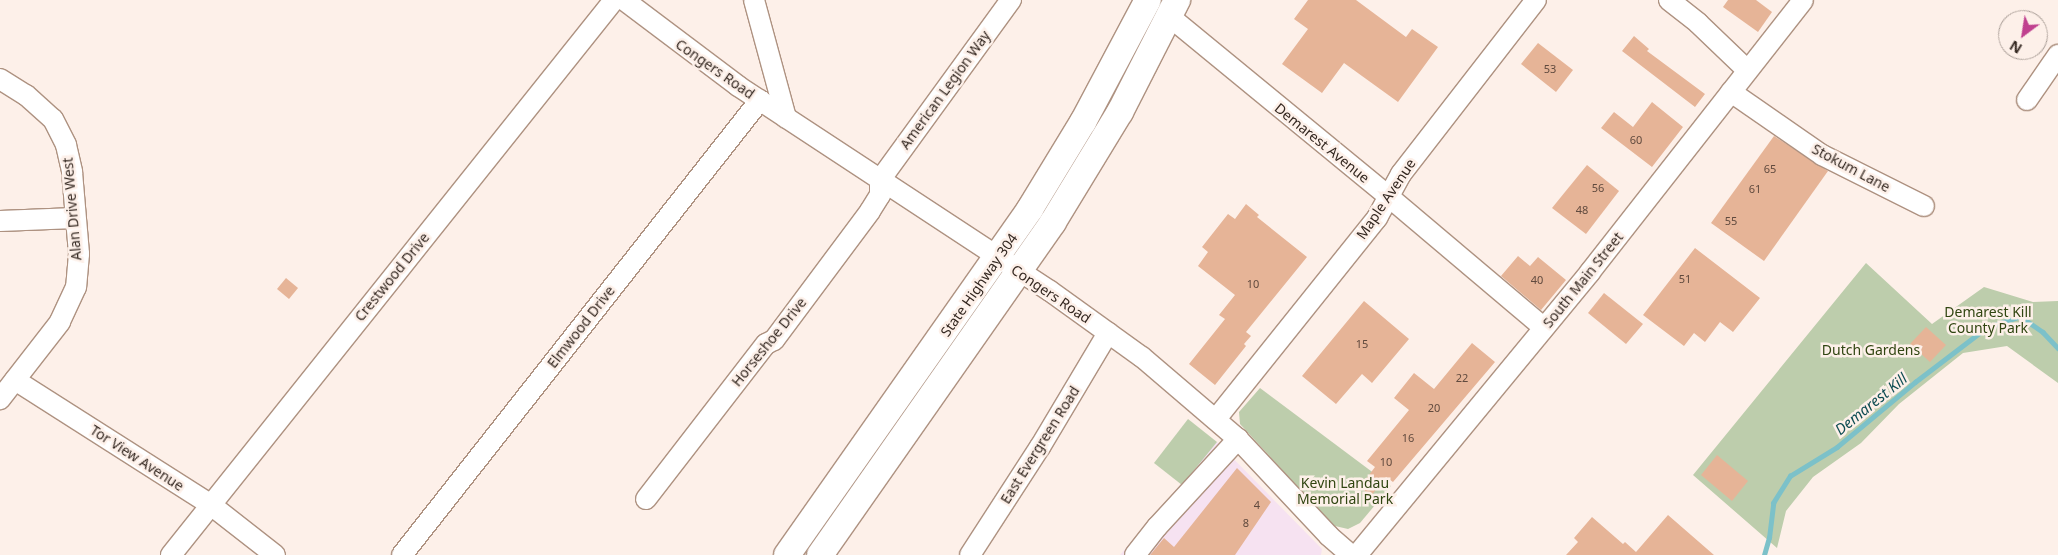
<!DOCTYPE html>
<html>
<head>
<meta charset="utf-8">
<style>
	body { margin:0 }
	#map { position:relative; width:2058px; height:555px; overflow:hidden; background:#fdf0e9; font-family:"Noto Sans",sans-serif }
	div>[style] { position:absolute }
	.commercial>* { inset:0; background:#f6e2f1 }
	.green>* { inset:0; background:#bdcdac }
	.stream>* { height:4.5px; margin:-2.25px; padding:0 2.25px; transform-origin:2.25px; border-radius:2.25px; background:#7cc1c9 }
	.building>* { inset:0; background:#e6b497 }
	.roads { filter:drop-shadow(1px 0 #ae9281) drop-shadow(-1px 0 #ae9281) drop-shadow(0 1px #ae9281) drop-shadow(0 -1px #ae9281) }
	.minor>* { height:20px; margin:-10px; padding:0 10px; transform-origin:10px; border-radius:10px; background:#fff }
	.major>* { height:26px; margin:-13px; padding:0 13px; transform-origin:13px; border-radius:13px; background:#fff }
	span { translate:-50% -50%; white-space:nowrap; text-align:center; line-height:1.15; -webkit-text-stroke:5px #fdf0e9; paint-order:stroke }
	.number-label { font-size:11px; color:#604a3e }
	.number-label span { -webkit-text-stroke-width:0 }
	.street-label { font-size:14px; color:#332720 }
	.park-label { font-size:14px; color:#304511 }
	.water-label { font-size:15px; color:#0d4c52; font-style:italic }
	.north { position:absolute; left:1998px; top:10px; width:50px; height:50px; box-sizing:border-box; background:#fdf0e9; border:1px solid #aca099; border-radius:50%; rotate:211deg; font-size:14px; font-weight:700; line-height:20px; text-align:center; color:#332720 }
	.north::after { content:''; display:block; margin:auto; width:18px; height:22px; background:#c0418f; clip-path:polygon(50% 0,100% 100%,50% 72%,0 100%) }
</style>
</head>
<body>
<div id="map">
	<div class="commercial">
		<div style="clip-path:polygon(1217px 442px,1322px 549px,1321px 555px,1120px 555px)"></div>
	</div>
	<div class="green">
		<div style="clip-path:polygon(1866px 263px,1932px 324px,1984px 287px,2033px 302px,2058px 301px,2058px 383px,2007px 346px,1963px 353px,1899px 404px,1861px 443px,1813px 477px,1786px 511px,1777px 548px,1693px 475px)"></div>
		<div style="clip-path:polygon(1260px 388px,1391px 486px,1360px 523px,1348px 529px,1335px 526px,1330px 522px,1240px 424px,1239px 412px)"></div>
		<div style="clip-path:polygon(1188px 419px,1217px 442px,1182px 485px,1154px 463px)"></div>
	</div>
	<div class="stream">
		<div style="left:1764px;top:555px;width:18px;rotate:-74deg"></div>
		<div style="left:1769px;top:538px;width:35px;rotate:-83deg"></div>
		<div style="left:1773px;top:503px;width:32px;rotate:-58deg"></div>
		<div style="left:1790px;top:476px;width:55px;rotate:-31.7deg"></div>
		<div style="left:1837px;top:447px;width:102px;rotate:-39.8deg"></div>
		<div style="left:1915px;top:382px;width:89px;rotate:-37.3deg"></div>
		<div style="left:1986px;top:328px;width:36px;rotate:-19deg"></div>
		<div style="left:2020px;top:316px;width:28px;rotate:35deg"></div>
		<div style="left:2043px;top:332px;width:22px;rotate:47deg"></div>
	</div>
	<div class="building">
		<div style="clip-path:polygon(1308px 0,1356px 0,1406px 37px,1412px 29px,1438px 47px,1398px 102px,1344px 63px,1322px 93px,1282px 64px,1308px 29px,1294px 19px)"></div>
		<div style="clip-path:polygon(1728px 0,1756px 0,1772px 12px,1758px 32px,1723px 7px)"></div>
		<div style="clip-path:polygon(1634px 36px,1649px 49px,1647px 51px,1705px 94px,1695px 107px,1622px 51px)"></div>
		<div style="clip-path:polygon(1538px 43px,1573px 70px,1556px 92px,1521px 64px)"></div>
		<div style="clip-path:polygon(1652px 102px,1683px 127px,1652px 167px,1601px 128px,1614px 112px,1633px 127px)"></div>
		<div style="clip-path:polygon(1774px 136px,1828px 171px,1764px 261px,1711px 223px)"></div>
		<div style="clip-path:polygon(1587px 165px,1619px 191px,1586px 234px,1552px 208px)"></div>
		<div style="clip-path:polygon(1246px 204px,1259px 215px,1257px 217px,1307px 257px,1246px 332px,1251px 336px,1244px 344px,1246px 346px,1215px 385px,1189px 364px,1225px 319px,1219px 315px,1235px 295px,1198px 266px,1208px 252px,1202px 247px,1228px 214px,1235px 219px)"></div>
		<div style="clip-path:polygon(1695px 248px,1760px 298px,1733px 332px,1720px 322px,1705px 342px,1694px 333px,1684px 346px,1643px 315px)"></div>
		<div style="clip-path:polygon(1518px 256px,1530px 266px,1538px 257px,1566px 280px,1541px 310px,1501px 276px)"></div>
		<div style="clip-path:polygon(286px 278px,298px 288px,289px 299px,277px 289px)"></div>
		<div style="clip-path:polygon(1604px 293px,1643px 324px,1626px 344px,1588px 313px)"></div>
		<div style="clip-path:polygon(1364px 301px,1409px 339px,1372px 383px,1362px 374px,1336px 404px,1302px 376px)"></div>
		<div style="clip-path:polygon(1926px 327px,1946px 345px,1930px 362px,1910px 344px)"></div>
		<div style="clip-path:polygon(1472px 343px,1495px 362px,1393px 482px,1386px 477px,1371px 496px,1360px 487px,1375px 467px,1367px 461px,1409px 410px,1394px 398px,1414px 373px,1434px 389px)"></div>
		<div style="clip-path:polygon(1717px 455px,1748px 481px,1732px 501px,1701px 475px)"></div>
		<div style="clip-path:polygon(1237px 468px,1271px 502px,1235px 555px,1150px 555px,1164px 538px,1174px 547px)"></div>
		<div style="clip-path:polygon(1668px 515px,1714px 555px,1566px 555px,1578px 542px,1574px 538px,1592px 517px,1623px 544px,1625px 542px,1636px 552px)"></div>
	</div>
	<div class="roads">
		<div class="minor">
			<div style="left:624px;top:0;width:143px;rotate:37deg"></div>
			<div style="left:738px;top:86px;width:373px;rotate:33.3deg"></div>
			<div style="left:1050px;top:291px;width:113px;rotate:35.7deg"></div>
			<div style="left:1142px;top:357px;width:126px;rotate:40.5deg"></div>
			<div style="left:1238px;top:439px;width:133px;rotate:46.8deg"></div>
			<div style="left:1329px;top:536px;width:29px;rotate:41deg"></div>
			<div style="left:754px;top:0;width:122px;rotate:74.8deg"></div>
			<div style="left:1669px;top:0;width:37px;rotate:38deg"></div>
			<div style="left:1698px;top:23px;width:68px;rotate:43.8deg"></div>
			<div style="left:1169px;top:16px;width:283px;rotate:39.4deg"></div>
			<div style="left:1388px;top:196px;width:204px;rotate:40.2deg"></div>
			<div style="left:0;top:79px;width:31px;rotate:32deg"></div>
			<div style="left:26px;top:95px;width:36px;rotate:42deg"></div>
			<div style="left:53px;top:119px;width:29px;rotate:63deg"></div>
			<div style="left:66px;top:145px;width:28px;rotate:77deg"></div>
			<div style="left:72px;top:172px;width:82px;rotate:85.1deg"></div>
			<div style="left:79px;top:254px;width:33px;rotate:95deg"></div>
			<div style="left:76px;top:287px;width:38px;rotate:115deg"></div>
			<div style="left:60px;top:322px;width:98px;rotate:127.9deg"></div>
			<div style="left:1731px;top:92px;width:111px;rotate:34.7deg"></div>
			<div style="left:1822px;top:155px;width:114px;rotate:26.6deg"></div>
			<div style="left:2027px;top:100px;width:55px;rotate:-55.4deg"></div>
			<div style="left:880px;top:180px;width:223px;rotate:-54deg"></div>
			<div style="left:0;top:221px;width:75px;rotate:-2.3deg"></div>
			<div style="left:15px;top:380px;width:232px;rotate:32.5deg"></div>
			<div style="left:211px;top:505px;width:81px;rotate:38deg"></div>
			<div style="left:1216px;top:419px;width:258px;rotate:-51.3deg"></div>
			<div style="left:1377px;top:218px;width:50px;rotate:-61.4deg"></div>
			<div style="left:1401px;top:174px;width:220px;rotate:-52.2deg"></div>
			<div style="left:646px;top:499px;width:196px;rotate:-52.3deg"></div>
			<div style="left:766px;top:344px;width:9px;rotate:-27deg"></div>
			<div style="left:774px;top:340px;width:161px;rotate:-53.3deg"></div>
			<div style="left:870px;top:211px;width:19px;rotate:-58deg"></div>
			<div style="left:880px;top:195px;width:15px;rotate:-90deg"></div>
			<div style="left:171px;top:555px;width:710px;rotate:-51.4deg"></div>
			<div style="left:402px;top:555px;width:579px;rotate:-51.8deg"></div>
			<div style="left:970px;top:555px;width:129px;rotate:-57.1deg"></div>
			<div style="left:1040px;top:447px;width:133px;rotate:-59.2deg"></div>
			<div style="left:1135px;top:555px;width:36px;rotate:-52deg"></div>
			<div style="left:1157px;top:527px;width:120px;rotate:-47.4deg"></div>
			<div style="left:1357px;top:555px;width:367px;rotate:-50.5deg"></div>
			<div style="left:1590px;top:272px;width:345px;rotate:-51.9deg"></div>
		</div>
		<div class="major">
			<div style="left:787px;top:555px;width:423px;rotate:-54.9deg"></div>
			<div style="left:1030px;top:209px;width:102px;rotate:-58.7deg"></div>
			<div style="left:1083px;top:122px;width:138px;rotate:-62deg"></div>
			<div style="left:820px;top:555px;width:406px;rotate:-55deg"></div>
			<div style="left:1053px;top:222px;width:129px;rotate:-58.7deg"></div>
			<div style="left:1120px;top:112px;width:126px;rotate:-63deg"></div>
		</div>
	</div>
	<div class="number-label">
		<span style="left:1550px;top:69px">53</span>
		<span style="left:1636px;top:140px">60</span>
		<span style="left:1770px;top:169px">65</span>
		<span style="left:1598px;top:188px">56</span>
		<span style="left:1755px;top:189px">61</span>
		<span style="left:1582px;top:210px">48</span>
		<span style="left:1731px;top:221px">55</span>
		<span style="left:1685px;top:279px">51</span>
		<span style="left:1537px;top:280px">40</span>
		<span style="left:1253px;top:284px">10</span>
		<span style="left:1362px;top:344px">15</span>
		<span style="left:1462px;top:378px">22</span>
		<span style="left:1434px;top:408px">20</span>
		<span style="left:1408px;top:438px">16</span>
		<span style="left:1386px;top:462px">10</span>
		<span style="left:1257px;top:505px">4</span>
		<span style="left:1246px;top:523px">8</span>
	</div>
	<div class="street-label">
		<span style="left:715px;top:69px;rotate:35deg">Congers Road</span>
		<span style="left:945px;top:90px;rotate:-54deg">American Legion Way</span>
		<span style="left:1322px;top:143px;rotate:39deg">Demarest Avenue</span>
		<span style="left:1851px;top:168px;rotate:28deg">Stokum Lane</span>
		<span style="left:1386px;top:199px;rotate:-56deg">Maple Avenue</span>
		<span style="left:72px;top:209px;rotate:-95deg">Alan Drive West</span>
		<span style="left:392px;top:277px;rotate:-51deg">Crestwood Drive</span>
		<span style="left:1583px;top:280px;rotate:-51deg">South Main Street</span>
		<span style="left:979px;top:285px;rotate:-55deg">State Highway 304</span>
		<span style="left:1051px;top:294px;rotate:34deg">Congers Road</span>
		<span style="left:581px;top:327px;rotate:-52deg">Elmwood Drive</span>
		<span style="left:769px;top:342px;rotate:-51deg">Horseshoe Drive</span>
		<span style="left:1040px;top:445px;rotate:-58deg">East Evergreen Road</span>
		<span style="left:137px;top:458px;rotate:33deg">Tor View Avenue</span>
	</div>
	<div class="park-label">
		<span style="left:1988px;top:320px">Demarest Kill<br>County Park</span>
		<span style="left:1871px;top:350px">Dutch Gardens</span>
		<span style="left:1345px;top:491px">Kevin Landau<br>Memorial Park</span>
	</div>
	<div class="water-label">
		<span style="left:1871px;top:404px;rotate:-39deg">Demarest Kill</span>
	</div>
	<div class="north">N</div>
</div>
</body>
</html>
